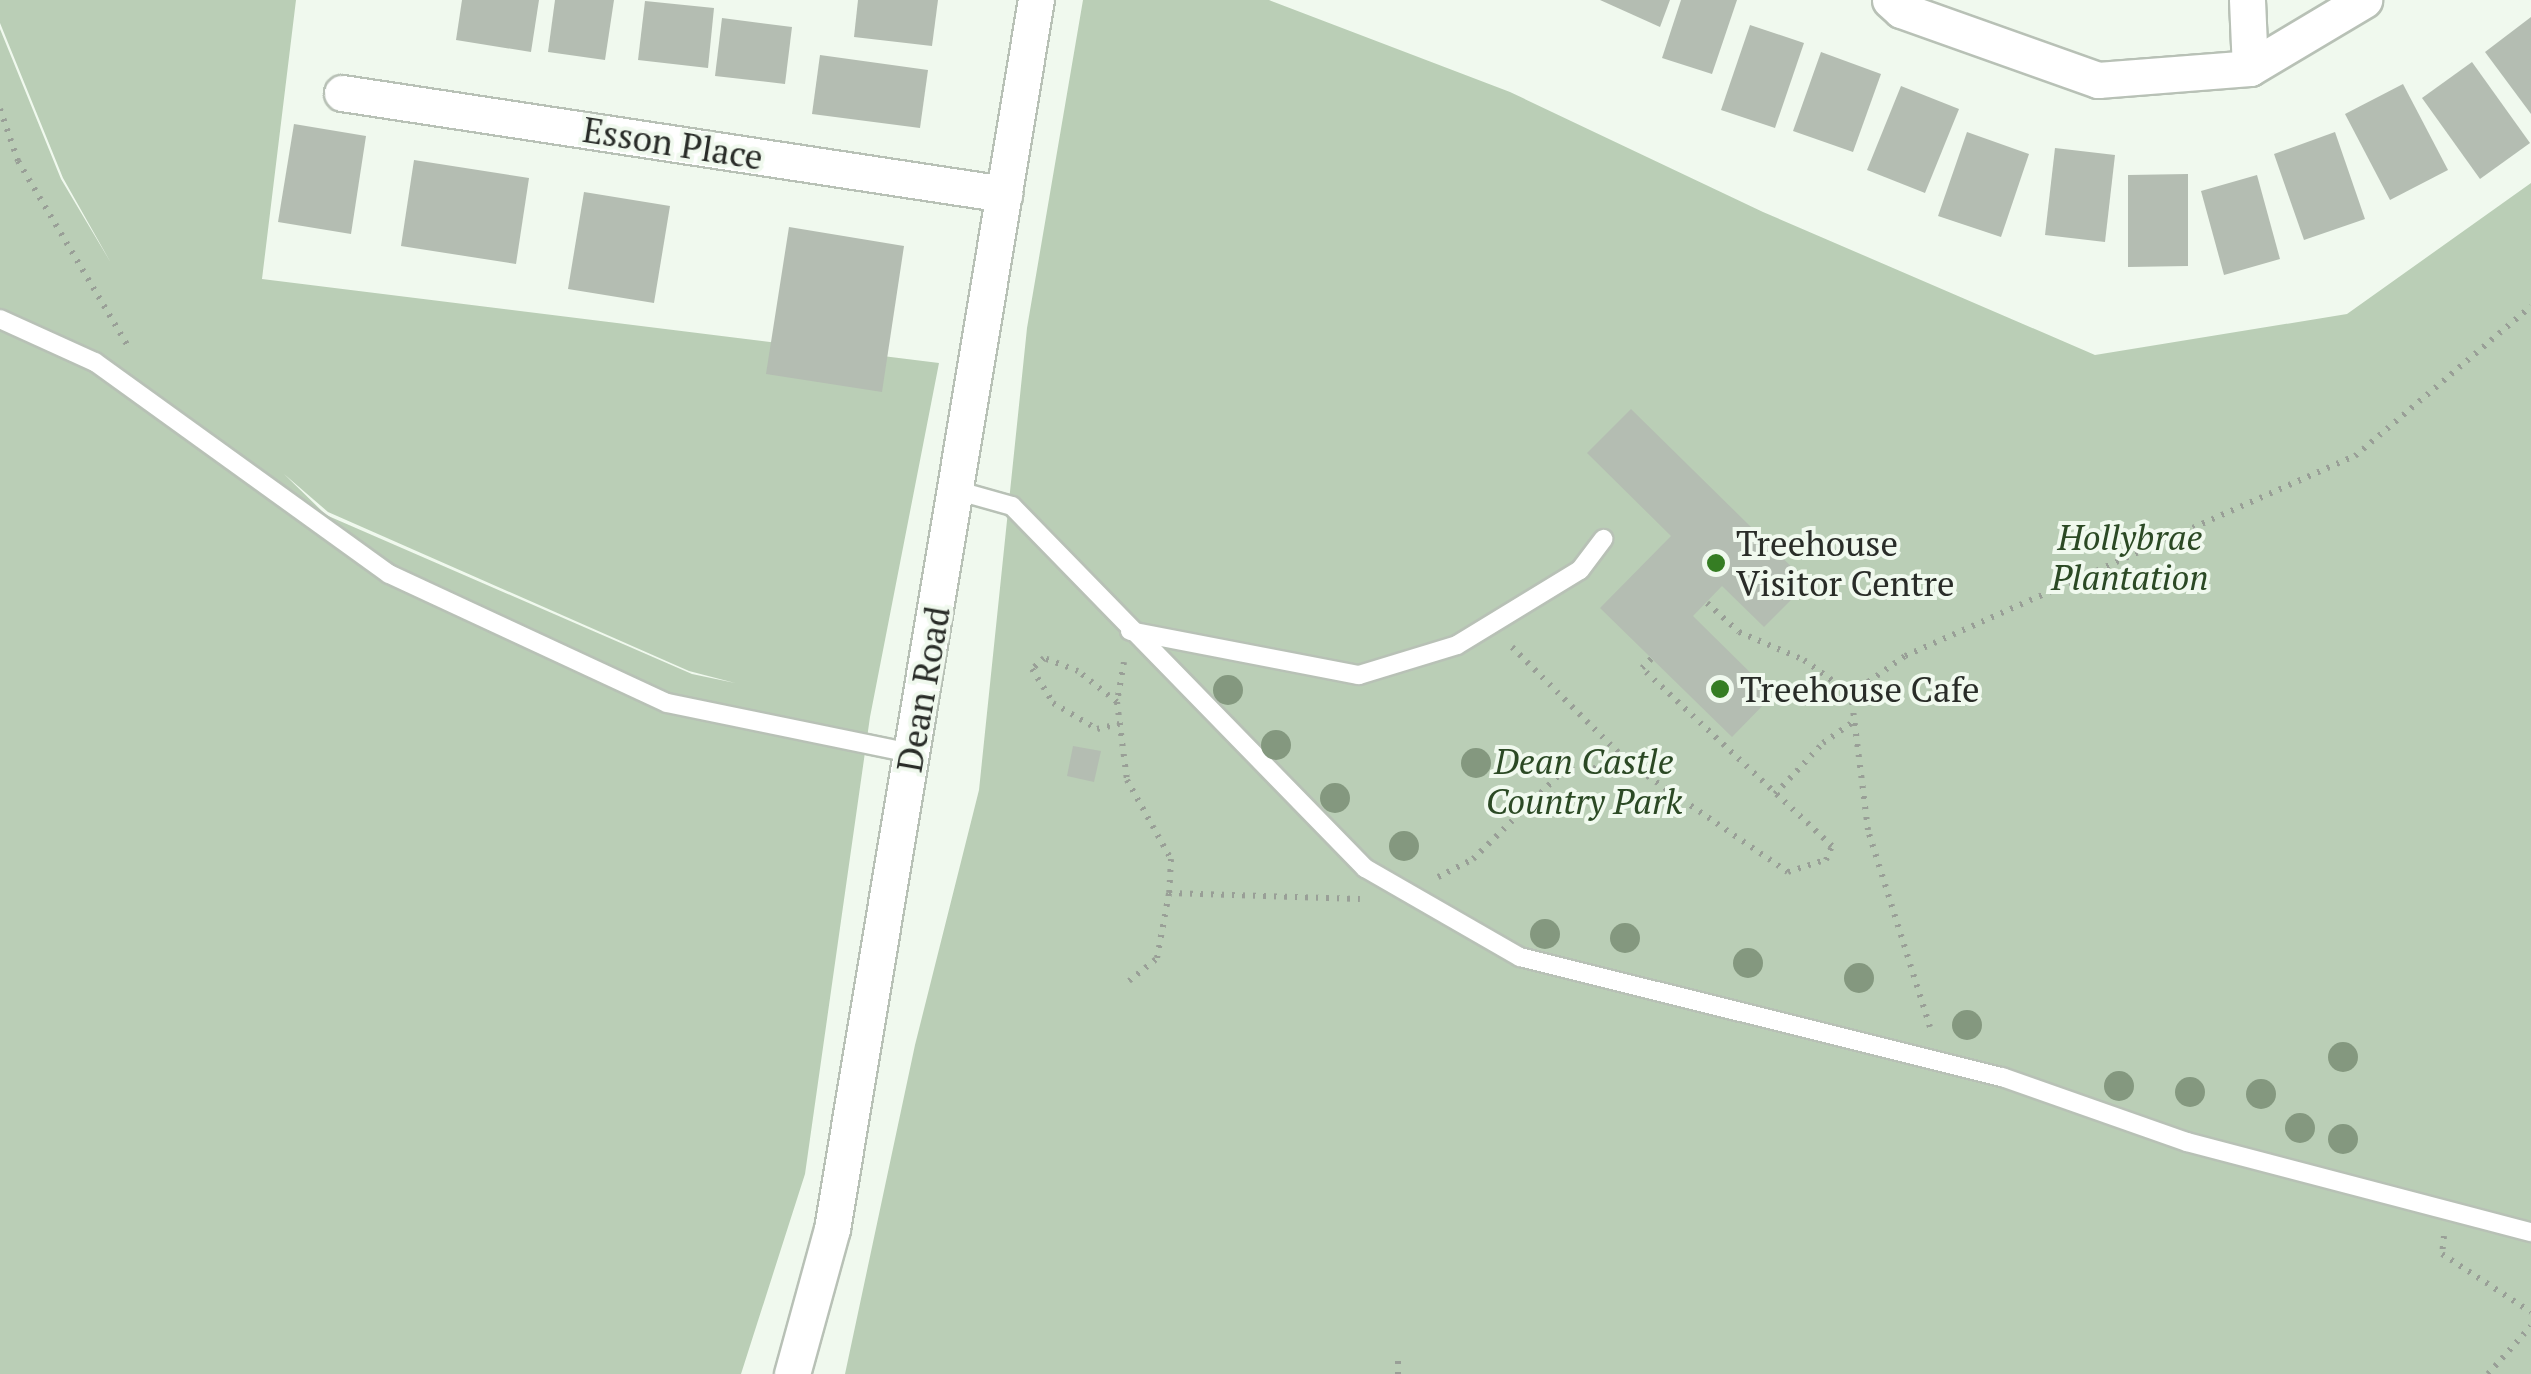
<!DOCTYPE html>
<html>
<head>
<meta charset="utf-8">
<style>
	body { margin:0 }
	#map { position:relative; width:2531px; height:1374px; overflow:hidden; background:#f0f9ee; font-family:"PT Serif",serif }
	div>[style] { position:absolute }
	.green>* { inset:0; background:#baceb6 }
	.building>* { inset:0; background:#b4bdb2 }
	.path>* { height:6px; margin-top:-3px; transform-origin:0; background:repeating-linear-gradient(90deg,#999f97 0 2.5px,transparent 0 10.5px) }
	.roads { filter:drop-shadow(2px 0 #b8c1b6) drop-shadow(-2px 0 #b8c1b6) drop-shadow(0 2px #b8c1b6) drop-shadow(0 -2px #b8c1b6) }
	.lane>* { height:18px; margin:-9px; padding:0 9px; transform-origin:9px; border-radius:9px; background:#fff }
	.street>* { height:35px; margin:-17.5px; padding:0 17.5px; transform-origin:17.5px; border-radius:17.5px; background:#fff }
	.trees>* { width:30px; height:30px; margin:-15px; border-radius:50%; background:#84987f }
	.dots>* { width:28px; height:28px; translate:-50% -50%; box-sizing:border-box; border:5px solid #f0f9ee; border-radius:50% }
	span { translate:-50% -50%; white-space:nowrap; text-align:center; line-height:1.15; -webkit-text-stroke:8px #f0f9ee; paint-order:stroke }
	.street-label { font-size:35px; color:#292c28 }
	.park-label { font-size:35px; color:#2b4924; font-style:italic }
	.poi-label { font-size:35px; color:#292c28 }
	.left { translate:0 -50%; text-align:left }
</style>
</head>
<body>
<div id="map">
	<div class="green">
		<div style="clip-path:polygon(evenodd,0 0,296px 0,262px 279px,939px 363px,870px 717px,805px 1174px,741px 1374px,0 1374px,0 29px,61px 179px,111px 263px,63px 178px,0 23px,0 0,284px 474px,328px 512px,689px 671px,735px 683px,692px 674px,326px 515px,284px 474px)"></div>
		<div style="clip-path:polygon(1083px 0,1269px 0,1510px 92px,1763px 212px,2095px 355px,2347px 314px,2531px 183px,2531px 1374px,845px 1374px,915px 1045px,979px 790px,1027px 328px)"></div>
	</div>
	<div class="building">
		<div style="clip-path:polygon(462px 0,539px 0,531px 52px,456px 40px)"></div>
		<div style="clip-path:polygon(555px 0,614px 0,605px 60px,548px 52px)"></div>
		<div style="clip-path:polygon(858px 0,938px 0,932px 46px,854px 37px)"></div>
		<div style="clip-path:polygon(1600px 0,1670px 0,1660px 27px)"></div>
		<div style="clip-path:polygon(1681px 0,1737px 0,1712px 74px,1662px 58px)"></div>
		<div style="clip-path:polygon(645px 1px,714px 8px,708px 68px,638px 60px)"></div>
		<div style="clip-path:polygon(2531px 17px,2531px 114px,2485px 52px)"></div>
		<div style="clip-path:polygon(722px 18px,792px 27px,785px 84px,715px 76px)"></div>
		<div style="clip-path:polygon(1750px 25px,1804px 43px,1775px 128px,1721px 110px)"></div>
		<div style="clip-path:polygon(1821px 52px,1881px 74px,1853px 152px,1793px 131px)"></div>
		<div style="clip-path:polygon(820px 55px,928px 70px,920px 128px,812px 114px)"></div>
		<div style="clip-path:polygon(2472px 62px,2530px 143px,2480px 179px,2422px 98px)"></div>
		<div style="clip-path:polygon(2403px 84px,2448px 170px,2390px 200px,2345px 114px)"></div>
		<div style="clip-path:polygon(1901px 86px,1959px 109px,1925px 193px,1867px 170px)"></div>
		<div style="clip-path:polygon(294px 124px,366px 136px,351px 234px,278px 222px)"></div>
		<div style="clip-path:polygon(1967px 132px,2029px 154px,2001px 237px,1938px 216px)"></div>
		<div style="clip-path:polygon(2335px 132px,2365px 219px,2304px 240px,2274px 154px)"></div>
		<div style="clip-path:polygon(2055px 148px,2115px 155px,2105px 242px,2045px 235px)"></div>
		<div style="clip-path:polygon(414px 160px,529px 178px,516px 264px,401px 246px)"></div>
		<div style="clip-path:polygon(2188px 174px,2188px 266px,2128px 267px,2128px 175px)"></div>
		<div style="clip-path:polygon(2257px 175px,2280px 259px,2224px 275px,2201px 191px)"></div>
		<div style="clip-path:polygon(584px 192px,670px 206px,654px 303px,568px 289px)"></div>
		<div style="clip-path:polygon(789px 227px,904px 246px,882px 392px,766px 374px)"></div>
		<div style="clip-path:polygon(1631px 409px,1808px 583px,1764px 627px,1722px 586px,1693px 616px,1773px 695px,1732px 737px,1600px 608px,1671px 536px,1587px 453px)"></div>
		<div style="clip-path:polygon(1073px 746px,1101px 751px,1094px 782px,1067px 776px)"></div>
	</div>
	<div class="path">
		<div style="left:0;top:109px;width:55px;rotate:70.9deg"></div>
		<div style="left:18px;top:161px;width:215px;rotate:59.3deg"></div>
		<div style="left:1707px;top:603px;width:43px;rotate:42.2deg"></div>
		<div style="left:1739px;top:632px;width:71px;rotate:23.3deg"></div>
		<div style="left:1804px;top:660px;width:58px;rotate:35.9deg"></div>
		<div style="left:1512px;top:647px;width:166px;rotate:44.8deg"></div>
		<div style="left:1124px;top:662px;width:41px;rotate:99.9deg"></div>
		<div style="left:1117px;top:702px;width:79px;rotate:82.7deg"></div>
		<div style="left:1127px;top:780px;width:90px;rotate:60.9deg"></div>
		<div style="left:1171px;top:859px;width:34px;rotate:93deg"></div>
		<div style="left:1117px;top:702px;width:50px;rotate:-141.5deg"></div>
		<div style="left:1078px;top:671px;width:36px;rotate:-159deg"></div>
		<div style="left:1044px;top:658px;width:16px;rotate:137deg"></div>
		<div style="left:1032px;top:669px;width:40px;rotate:58deg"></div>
		<div style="left:1053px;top:703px;width:51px;rotate:30.6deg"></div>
		<div style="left:1097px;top:729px;width:23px;rotate:-13deg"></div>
		<div style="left:1775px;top:794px;width:70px;rotate:-46.7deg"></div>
		<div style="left:1823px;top:743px;width:38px;rotate:-35deg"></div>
		<div style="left:1438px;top:877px;width:39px;rotate:-27deg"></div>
		<div style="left:1473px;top:859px;width:124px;rotate:-44.3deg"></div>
		<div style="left:1562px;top:772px;width:68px;rotate:-6.7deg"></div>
		<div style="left:1630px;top:764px;width:191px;rotate:34.4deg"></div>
		<div style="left:1788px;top:872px;width:40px;rotate:-18deg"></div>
		<div style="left:1826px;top:860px;width:15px;rotate:-67deg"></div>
		<div style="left:1832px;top:846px;width:260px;rotate:-136.9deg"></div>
		<div style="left:1642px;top:668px;width:14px;rotate:-45deg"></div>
		<div style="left:1129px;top:981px;width:36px;rotate:-39deg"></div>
		<div style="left:1157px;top:958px;width:66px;rotate:-79.5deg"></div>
		<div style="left:1169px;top:893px;width:191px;rotate:1.8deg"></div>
		<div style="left:1930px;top:1027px;width:207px;rotate:-107.5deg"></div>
		<div style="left:1868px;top:830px;width:137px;rotate:-97.1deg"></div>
		<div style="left:1851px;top:694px;width:66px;rotate:-35.1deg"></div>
		<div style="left:1905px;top:656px;width:492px;rotate:-24deg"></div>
		<div style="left:2355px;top:456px;width:231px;rotate:-40.4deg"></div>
		<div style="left:2444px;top:1236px;width:18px;rotate:96deg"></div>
		<div style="left:2442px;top:1254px;width:106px;rotate:33.1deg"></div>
		<div style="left:1398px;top:1374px;width:15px;rotate:-90deg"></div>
		<div style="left:2488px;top:1374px;width:64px;rotate:-48.1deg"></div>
	</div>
	<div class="roads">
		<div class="lane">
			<div style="left:0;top:319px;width:104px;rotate:24.4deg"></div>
			<div style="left:95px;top:362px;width:362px;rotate:35.8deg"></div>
			<div style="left:389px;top:574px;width:306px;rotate:24.9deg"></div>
			<div style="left:667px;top:703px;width:249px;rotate:11.6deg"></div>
			<div style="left:959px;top:491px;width:55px;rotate:15.8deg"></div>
			<div style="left:1012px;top:506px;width:506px;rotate:45.72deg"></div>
			<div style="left:1365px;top:868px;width:179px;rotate:29.9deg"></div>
			<div style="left:1520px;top:957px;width:497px;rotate:14deg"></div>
			<div style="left:2002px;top:1077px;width:196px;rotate:19.4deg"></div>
			<div style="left:2187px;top:1142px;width:356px;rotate:14.7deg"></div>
			<div style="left:1130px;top:631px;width:233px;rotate:10.9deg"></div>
			<div style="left:1359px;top:675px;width:102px;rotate:-17deg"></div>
			<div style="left:1457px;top:645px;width:144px;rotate:-31.4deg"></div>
			<div style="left:1580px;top:570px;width:39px;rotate:-53deg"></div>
		</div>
		<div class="street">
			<div style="left:1890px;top:0;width:15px;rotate:42deg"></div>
			<div style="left:1901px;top:10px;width:209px;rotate:19.6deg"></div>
			<div style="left:2098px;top:80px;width:152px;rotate:-4.5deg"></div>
			<div style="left:2250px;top:68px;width:133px;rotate:-30.8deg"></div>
			<div style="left:2247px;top:0;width:68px;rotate:87.5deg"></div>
			<div style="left:342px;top:93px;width:670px;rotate:8.67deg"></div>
			<div style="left:792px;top:1374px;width:150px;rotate:-74.6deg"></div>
			<div style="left:832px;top:1229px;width:1246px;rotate:-80.58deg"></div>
		</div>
	</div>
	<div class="trees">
		<div style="left:1228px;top:690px"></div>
		<div style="left:1276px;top:745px"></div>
		<div style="left:1476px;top:763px"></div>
		<div style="left:1335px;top:798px"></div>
		<div style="left:1404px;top:846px"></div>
		<div style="left:1545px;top:934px"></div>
		<div style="left:1625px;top:938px"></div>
		<div style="left:1748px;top:963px"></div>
		<div style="left:1859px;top:978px"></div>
		<div style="left:1967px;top:1025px"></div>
		<div style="left:2343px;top:1057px"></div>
		<div style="left:2119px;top:1086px"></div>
		<div style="left:2190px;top:1092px"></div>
		<div style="left:2261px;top:1094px"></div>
		<div style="left:2300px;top:1128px"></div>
		<div style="left:2343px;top:1139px"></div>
	</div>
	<div class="dots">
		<div style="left:1716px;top:563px;background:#357d23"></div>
		<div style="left:1720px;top:689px;background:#357d23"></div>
	</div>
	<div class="street-label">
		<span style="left:673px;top:143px;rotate:9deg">Esson Place</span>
		<span style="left:923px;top:689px;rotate:-80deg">Dean Road</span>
	</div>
	<div class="park-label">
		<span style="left:2130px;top:557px">Hollybrae<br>Plantation</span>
		<span style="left:1584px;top:781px">Dean Castle<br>Country Park</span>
	</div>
	<div class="poi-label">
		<span class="left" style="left:1736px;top:563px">Treehouse<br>Visitor Centre</span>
		<span class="left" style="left:1740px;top:689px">Treehouse Cafe</span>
	</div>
</div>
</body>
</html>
